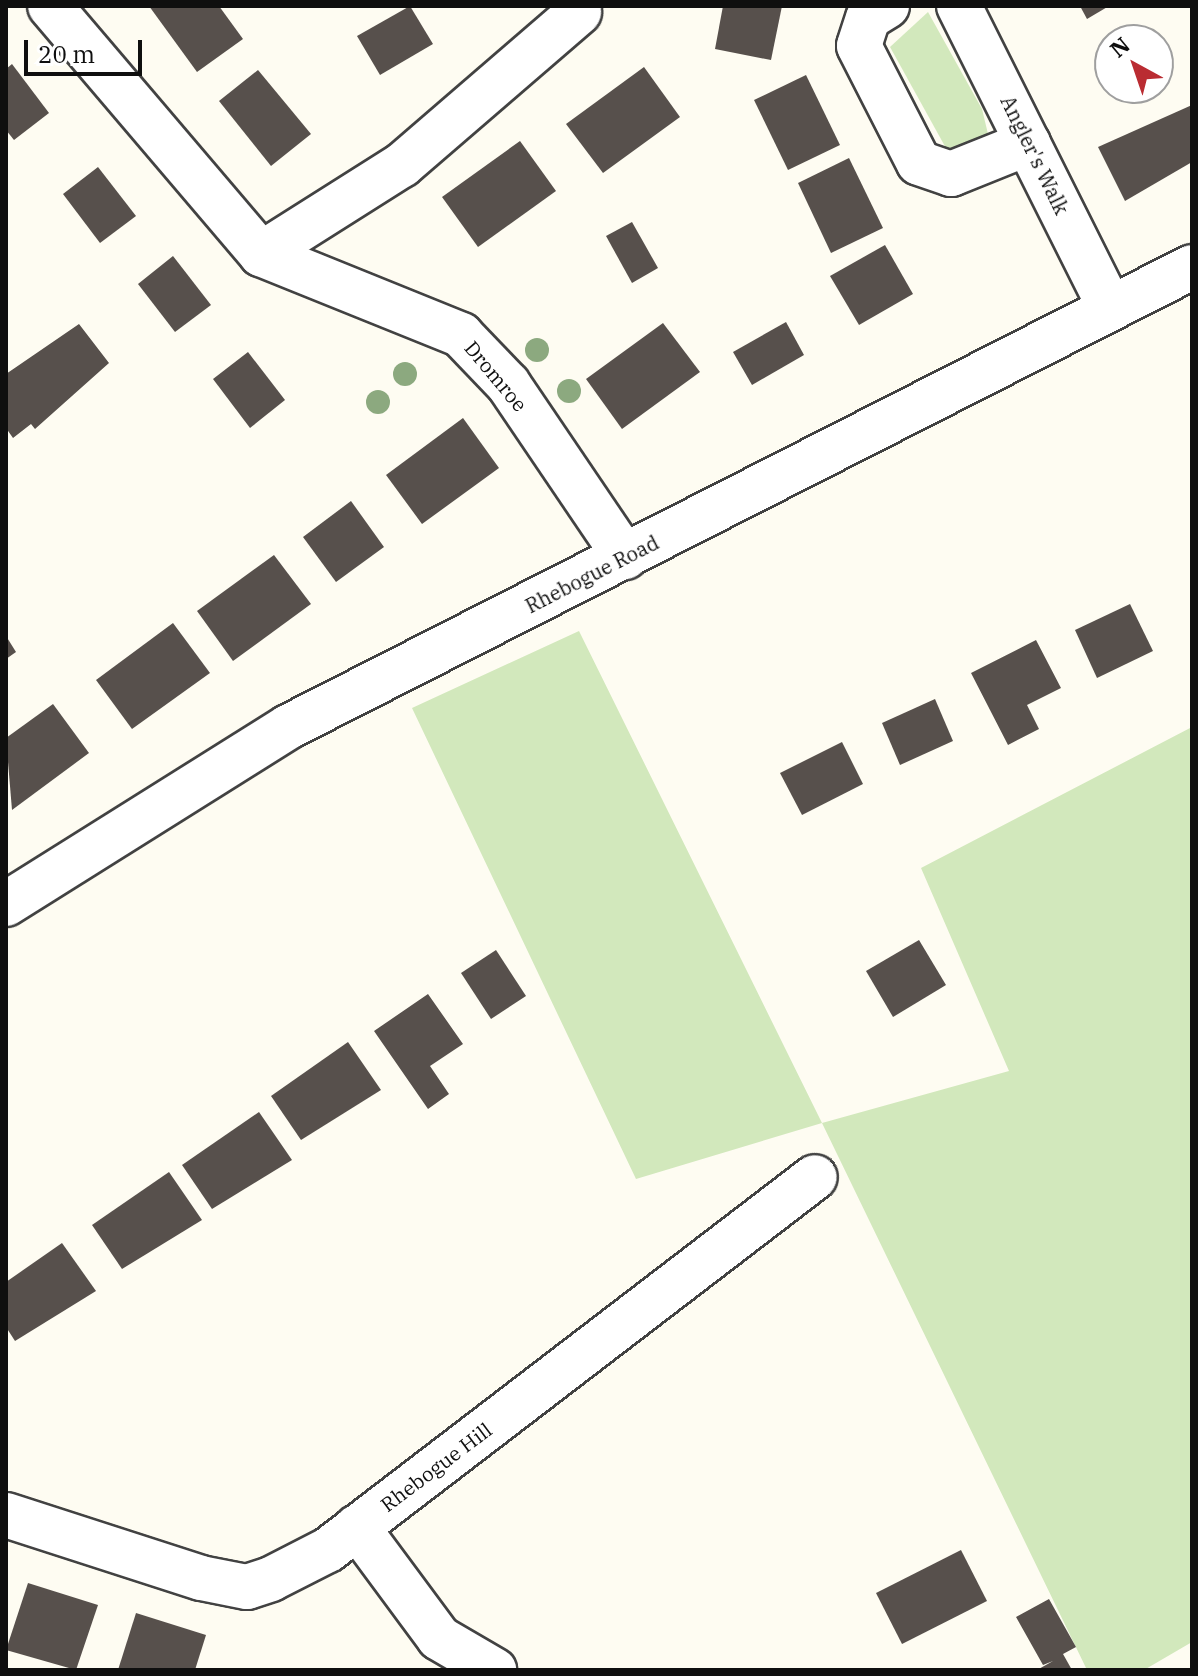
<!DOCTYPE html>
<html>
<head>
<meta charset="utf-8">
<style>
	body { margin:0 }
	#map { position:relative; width:1198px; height:1676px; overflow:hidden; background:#fefcf2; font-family:"IBM Plex Serif",serif }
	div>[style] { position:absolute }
	.green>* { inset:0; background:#d2e8bc }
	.building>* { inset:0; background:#57504c }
	.roads { filter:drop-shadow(2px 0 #424242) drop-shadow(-2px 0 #424242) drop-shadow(0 2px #424242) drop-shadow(0 -2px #424242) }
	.minor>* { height:44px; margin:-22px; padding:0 22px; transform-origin:22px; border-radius:22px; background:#fff }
	.trees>* { width:24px; height:24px; margin:-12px; border-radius:50%; background:#8ca97f }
	span { translate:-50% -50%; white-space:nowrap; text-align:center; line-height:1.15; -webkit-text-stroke:8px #fff; paint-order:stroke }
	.street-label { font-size:20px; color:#0f0f0f }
	.frame { position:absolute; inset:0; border:8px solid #0f0f0f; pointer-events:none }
	.north { position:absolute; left:1094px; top:24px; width:80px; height:80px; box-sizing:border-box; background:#fff; border:2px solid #9f9f9f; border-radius:50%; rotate:320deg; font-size:22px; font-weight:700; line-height:32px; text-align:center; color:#0f0f0f }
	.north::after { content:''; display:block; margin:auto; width:28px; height:36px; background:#ba2c32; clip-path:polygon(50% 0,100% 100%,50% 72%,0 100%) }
	.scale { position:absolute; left:24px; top:40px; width:118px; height:36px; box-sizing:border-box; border:4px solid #0f0f0f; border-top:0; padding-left:10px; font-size:24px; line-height:28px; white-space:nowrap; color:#0f0f0f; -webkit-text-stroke:6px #fff; paint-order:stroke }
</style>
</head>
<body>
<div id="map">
	<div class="green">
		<div style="clip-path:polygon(928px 12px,982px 109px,988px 134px,968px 150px,947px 150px,890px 47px)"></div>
		<div style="clip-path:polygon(579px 631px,822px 1123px,1009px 1071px,921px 868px,1192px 727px,1192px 1642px,1144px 1670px,1087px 1670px,822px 1123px,636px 1179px,412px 708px)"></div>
	</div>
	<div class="building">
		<div style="clip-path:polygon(149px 6px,219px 6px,243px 39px,197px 72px)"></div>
		<div style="clip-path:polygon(410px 6px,433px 44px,380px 75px,357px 36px)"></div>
		<div style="clip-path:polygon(723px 6px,782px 6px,771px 60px,715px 49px)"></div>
		<div style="clip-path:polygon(1080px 6px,1109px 6px,1087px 19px)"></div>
		<div style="clip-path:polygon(12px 64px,49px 113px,14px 140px,6px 130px,6px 69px)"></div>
		<div style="clip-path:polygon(644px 67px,680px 117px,603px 173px,566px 124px)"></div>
		<div style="clip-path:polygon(258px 70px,311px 134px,271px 166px,219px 101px)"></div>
		<div style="clip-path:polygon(806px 75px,840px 145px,788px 170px,754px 100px)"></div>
		<div style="clip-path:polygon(1192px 105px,1192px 162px,1125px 201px,1098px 147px)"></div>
		<div style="clip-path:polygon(520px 141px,556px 191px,478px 247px,442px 197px)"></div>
		<div style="clip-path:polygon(849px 158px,883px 228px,831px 253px,798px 183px)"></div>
		<div style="clip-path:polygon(98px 167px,136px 216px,100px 243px,63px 194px)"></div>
		<div style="clip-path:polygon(632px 222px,658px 268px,632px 283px,606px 236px)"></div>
		<div style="clip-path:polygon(885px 245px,913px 294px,859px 325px,830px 276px)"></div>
		<div style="clip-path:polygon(173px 256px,211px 305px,175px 332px,138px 284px)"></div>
		<div style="clip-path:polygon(786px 322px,804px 355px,752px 385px,733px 352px)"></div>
		<div style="clip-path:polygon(663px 323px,700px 372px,622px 429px,586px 379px)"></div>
		<div style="clip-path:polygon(79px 324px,109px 363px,35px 429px,31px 424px,13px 438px,6px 428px,6px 374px)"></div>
		<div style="clip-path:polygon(248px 352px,285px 400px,250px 428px,213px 379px)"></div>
		<div style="clip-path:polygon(463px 418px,499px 468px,422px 524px,386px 475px)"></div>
		<div style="clip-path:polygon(351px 501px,384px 547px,336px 582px,303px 537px)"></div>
		<div style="clip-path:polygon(274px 555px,311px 604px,233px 661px,197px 611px)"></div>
		<div style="clip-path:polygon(1130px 604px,1153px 651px,1097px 678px,1075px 630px)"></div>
		<div style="clip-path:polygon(173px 623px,210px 673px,132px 729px,96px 680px)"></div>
		<div style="clip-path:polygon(6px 636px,16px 652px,6px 659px)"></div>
		<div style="clip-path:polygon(1036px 640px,1061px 688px,1027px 705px,1039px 729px,1008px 745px,971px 673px)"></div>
		<div style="clip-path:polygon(935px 699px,953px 741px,900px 765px,882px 723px)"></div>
		<div style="clip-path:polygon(53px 704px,89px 753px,12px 810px,6px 738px)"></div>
		<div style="clip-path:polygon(842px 742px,863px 784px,802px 815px,780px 773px)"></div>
		<div style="clip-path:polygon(919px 940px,946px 985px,893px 1017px,866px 971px)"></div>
		<div style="clip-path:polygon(496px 950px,526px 996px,491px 1019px,461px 973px)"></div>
		<div style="clip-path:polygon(428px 994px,463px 1044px,430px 1066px,449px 1094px,428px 1109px,374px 1031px)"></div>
		<div style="clip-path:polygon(348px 1042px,381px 1090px,301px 1140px,271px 1096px)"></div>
		<div style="clip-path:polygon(259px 1112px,292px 1160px,212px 1209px,182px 1165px)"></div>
		<div style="clip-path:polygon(169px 1172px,202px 1220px,122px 1269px,92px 1225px)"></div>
		<div style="clip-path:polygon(62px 1243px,96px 1291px,15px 1341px,6px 1327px,6px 1282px)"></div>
		<div style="clip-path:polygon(961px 1550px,987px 1601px,902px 1644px,876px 1593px)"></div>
		<div style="clip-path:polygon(28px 1583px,98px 1605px,76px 1670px,6px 1650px)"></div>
		<div style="clip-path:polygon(1049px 1599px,1076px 1647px,1063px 1654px,1072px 1670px,1037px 1670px,1053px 1661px,1043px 1665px,1016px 1617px)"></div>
		<div style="clip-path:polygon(136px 1613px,206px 1635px,195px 1670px,118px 1670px)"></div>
	</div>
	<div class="roads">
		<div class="minor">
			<div style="left:50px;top:6px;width:326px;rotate:49.6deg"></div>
			<div style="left:261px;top:254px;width:216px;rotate:22deg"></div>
			<div style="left:461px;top:335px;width:68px;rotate:46.2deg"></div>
			<div style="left:508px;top:384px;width:209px;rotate:55.9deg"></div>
			<div style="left:887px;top:6px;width:22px;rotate:148deg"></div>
			<div style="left:868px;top:18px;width:29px;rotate:108deg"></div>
			<div style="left:859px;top:46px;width:131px;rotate:62.9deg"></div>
			<div style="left:919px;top:163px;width:34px;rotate:19deg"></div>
			<div style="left:951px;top:174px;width:83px;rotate:-21.9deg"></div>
			<div style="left:959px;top:6px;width:335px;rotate:63.4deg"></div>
			<div style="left:261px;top:254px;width:167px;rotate:-32.3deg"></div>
			<div style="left:402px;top:165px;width:234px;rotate:-40.8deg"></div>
			<div style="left:6px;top:904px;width:333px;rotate:-32.1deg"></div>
			<div style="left:288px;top:727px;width:1014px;rotate:-26.97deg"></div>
			<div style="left:6px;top:1515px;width:205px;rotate:17.9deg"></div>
			<div style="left:201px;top:1578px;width:47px;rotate:11.1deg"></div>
			<div style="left:247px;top:1587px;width:25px;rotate:-18deg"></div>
			<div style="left:271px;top:1579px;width:64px;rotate:-27deg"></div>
			<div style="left:328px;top:1550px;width:613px;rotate:-37.45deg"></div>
			<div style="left:357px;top:1527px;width:138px;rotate:53.5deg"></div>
			<div style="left:439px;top:1638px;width:64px;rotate:30.2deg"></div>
		</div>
	</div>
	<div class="trees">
		<div style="left:537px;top:350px"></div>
		<div style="left:405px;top:374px"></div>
		<div style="left:569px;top:391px"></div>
		<div style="left:378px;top:402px"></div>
	</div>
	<div class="street-label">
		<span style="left:1035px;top:155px;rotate:64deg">Angler's Walk</span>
		<span style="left:496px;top:376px;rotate:50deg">Dromroe</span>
		<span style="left:592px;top:574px;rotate:-27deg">Rhebogue Road</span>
		<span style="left:436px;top:1467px;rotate:-37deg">Rhebogue Hill</span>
	</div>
	<div class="frame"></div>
	<div class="north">N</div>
	<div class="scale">20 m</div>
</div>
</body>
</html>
